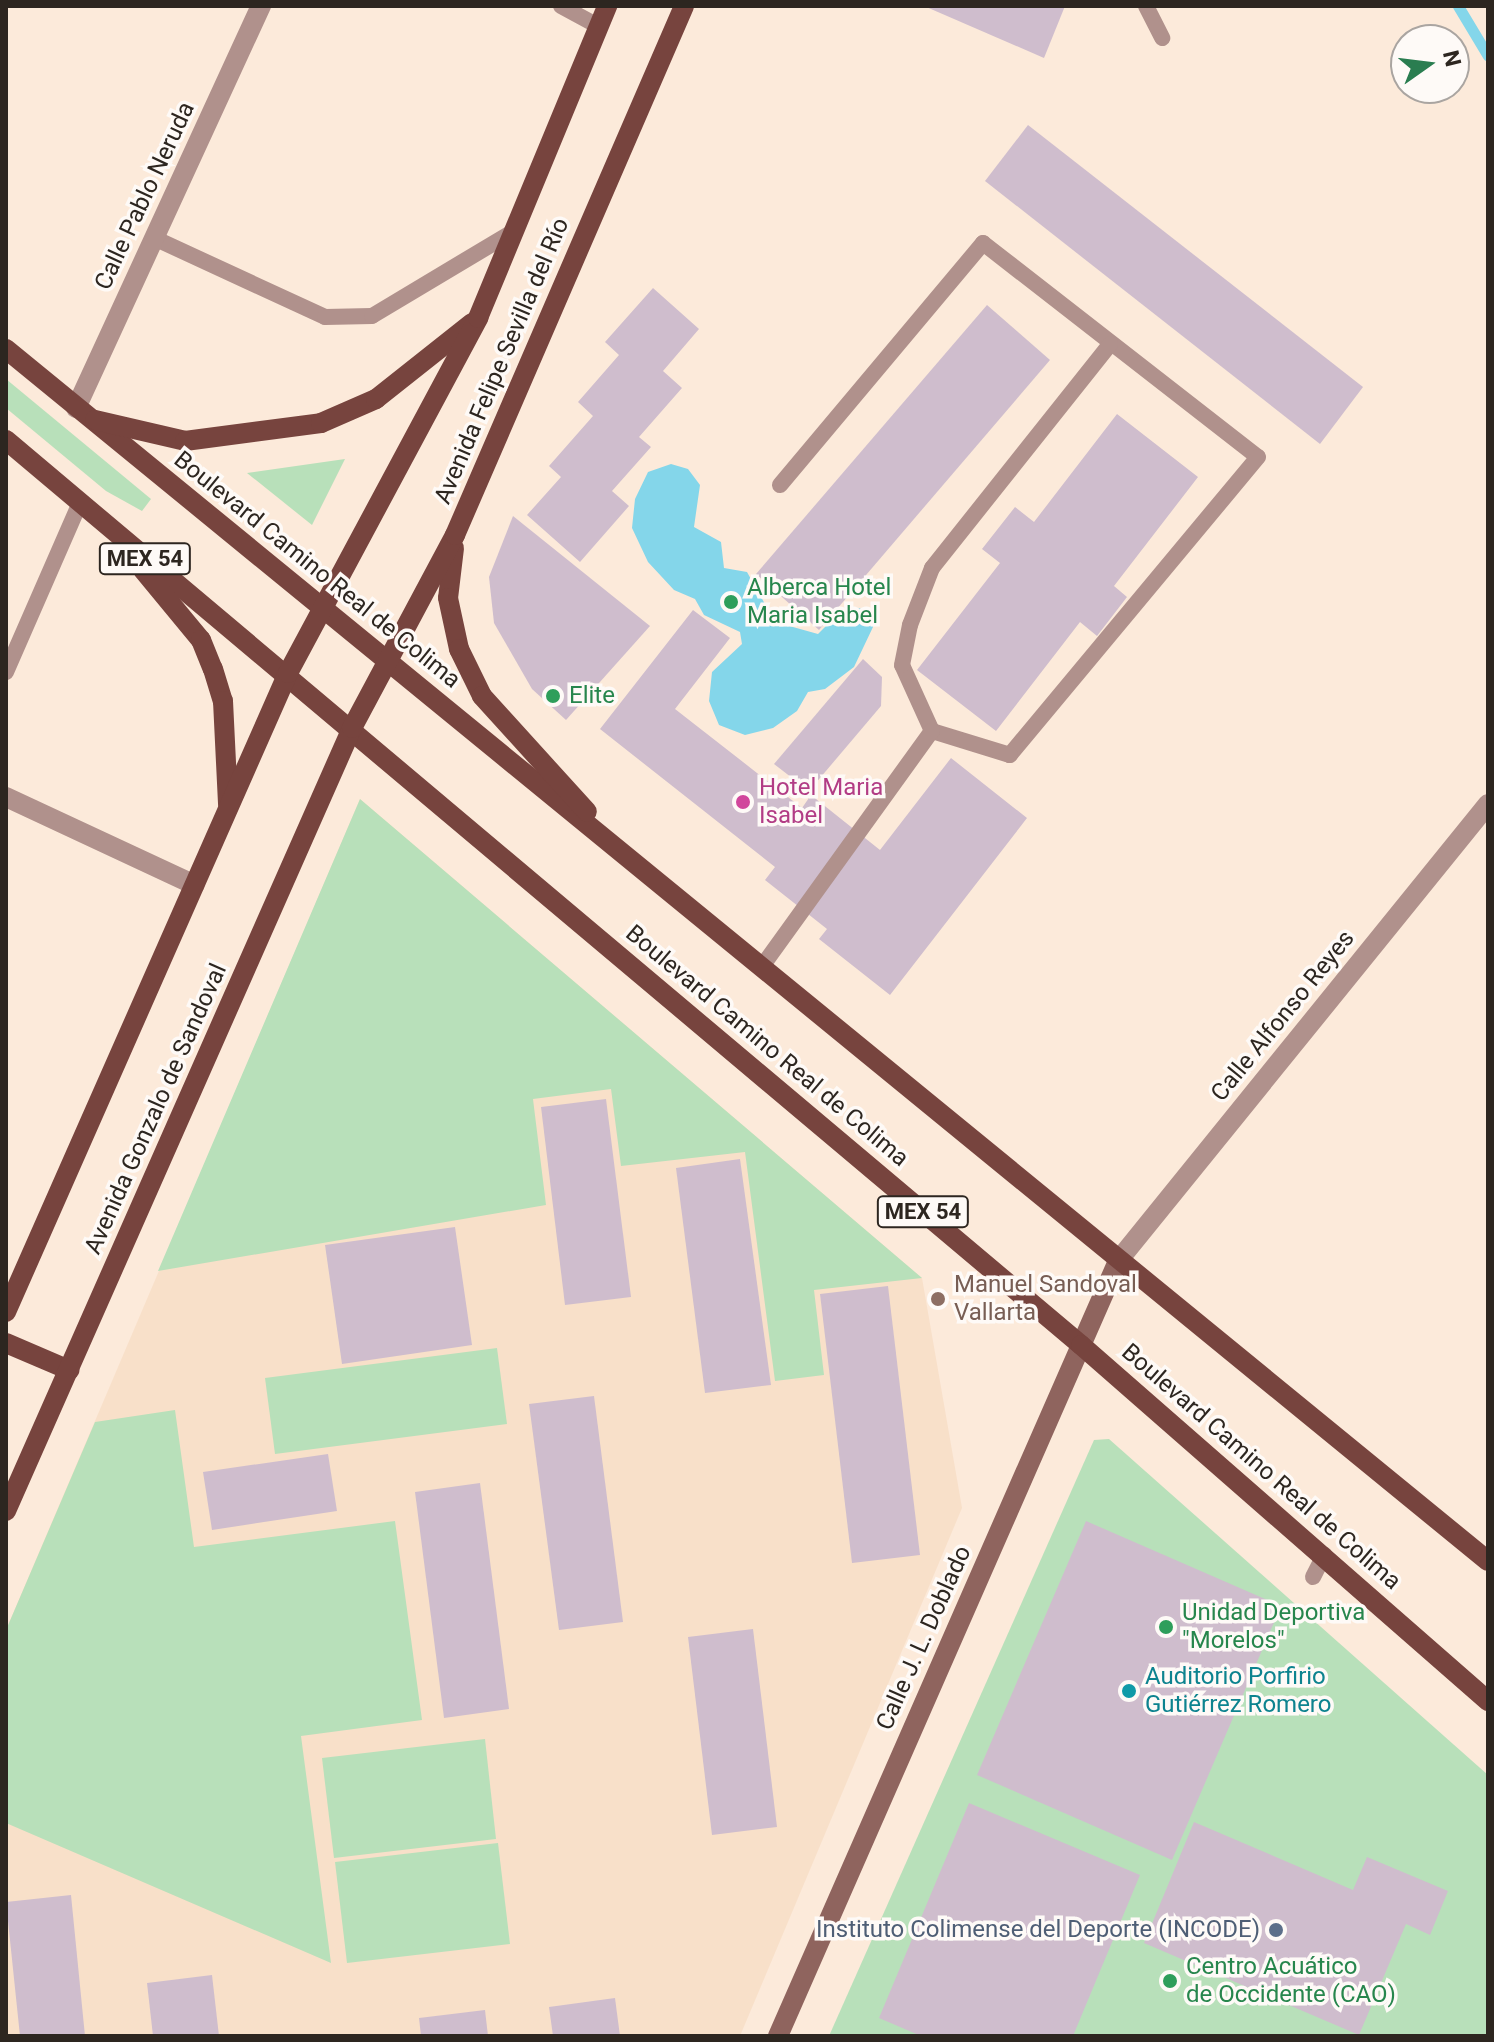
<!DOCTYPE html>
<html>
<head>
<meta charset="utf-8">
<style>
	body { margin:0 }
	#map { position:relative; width:1494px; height:2042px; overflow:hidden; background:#fceada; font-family:Roboto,sans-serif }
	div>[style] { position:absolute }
	.built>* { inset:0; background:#f8e0c9 }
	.green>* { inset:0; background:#b8e0ba }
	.water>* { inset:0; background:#84d6ea }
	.stream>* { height:11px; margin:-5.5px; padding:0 5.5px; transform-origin:5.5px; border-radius:5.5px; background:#84d6ea }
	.building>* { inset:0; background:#cfbdcd }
	.lane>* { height:16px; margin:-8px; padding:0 8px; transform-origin:8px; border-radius:8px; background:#b0918c }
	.street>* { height:20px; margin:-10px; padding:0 10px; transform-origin:10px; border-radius:10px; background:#b0918c }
	.secondary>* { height:20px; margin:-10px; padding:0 10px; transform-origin:10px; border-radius:10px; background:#8f645e }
	.primary>* { height:20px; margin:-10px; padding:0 10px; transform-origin:10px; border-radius:10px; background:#77443e }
	.dots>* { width:22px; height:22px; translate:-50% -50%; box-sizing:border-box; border:4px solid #fefaf7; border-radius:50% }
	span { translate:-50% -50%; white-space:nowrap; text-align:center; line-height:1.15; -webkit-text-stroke:7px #fefaf7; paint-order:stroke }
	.shield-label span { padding:2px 6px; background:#fefaf7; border:2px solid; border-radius:6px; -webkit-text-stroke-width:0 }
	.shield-label { font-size:22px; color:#2d2620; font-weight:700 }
	.street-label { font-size:24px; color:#2d2620 }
	.leisure-label { font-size:24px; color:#27864d }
	.left { translate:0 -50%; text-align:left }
	.hotel-label { font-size:24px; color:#b23c85 }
	.education-label { font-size:24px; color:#785e54 }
	.culture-label { font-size:24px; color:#0d838f }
	.service-label { font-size:24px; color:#4e5e75 }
	.right { translate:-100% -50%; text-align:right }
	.frame { position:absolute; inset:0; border:8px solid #2d2620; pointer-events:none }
	.north { position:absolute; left:1390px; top:24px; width:80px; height:80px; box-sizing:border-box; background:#fefaf7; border:2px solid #aaa5a1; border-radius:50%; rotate:76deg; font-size:22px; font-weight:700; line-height:32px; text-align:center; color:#2d2620 }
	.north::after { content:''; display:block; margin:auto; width:28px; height:36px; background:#2a7d50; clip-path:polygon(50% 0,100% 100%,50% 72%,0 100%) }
</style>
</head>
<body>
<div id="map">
	<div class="built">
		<div style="clip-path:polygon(360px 799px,922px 1278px,962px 1508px,740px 2036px,6px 2036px,6px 1630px)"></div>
	</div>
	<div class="green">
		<div style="clip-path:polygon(6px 379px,151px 499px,142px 511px,106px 491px,6px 408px)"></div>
		<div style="clip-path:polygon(345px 459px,312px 525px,247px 473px)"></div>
		<div style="clip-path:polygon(360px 799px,922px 1278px,814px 1290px,824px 1375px,775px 1381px,745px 1152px,621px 1166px,611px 1089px,533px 1099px,546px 1205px,158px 1271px)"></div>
		<div style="clip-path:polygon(497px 1348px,507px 1424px,275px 1454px,265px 1378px)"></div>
		<div style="clip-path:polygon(175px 1410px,194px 1547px,395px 1521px,422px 1720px,301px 1736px,331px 1963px,6px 1823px,6px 1630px,95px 1422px)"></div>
		<div style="clip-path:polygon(1109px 1439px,1488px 1775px,1488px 2036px,829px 2036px,1094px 1440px)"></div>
		<div style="clip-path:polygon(485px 1739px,496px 1839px,334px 1858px,322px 1758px)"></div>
		<div style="clip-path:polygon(498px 1843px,510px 1944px,347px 1963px,335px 1862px)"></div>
	</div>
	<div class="water">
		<div style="clip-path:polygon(671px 464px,688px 469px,700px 485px,694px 527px,721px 542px,724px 568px,747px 572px,775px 622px,818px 634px,847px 605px,869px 611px,873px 627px,854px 667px,825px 689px,808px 692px,797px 711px,773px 728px,745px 735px,719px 725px,709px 701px,712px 672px,742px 644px,740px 632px,704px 615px,695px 599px,674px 590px,648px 562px,632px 528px,635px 499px,648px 472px)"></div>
	</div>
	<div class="stream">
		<div style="left:1458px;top:6px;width:58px;rotate:59deg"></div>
	</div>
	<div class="building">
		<div style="clip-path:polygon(924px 6px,1065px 6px,1044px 58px)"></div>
		<div style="clip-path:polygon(1028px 125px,1363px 387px,1320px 444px,985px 181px)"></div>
		<div style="clip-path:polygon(653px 288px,699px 329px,663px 371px,682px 388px,639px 437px,651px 447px,612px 491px,629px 506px,580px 562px,527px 515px,561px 477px,549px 466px,593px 416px,578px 402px,619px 355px,605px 342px)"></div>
		<div style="clip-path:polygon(987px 305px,1050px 360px,819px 630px,756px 574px)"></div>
		<div style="clip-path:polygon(1117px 414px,1198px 477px,1114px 586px,1127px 597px,1097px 636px,1080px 622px,996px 731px,917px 670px,1000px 563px,982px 549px,1015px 507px,1034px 522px)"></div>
		<div style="clip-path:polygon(513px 516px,650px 626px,566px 720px,532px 689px,494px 623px,489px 577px)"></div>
		<div style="clip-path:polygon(693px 610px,730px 638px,675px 709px,802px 808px,811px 795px,880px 850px,951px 758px,1027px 818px,890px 995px,819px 939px,827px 929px,765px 880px,775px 867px,600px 729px)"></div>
		<div style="clip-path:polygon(863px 659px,882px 677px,881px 706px,809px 791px,774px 764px)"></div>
		<div style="clip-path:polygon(606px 1099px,631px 1297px,565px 1305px,541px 1107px)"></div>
		<div style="clip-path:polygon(740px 1159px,771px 1385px,705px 1393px,676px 1168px)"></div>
		<div style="clip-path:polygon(455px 1227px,472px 1345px,342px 1364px,325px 1245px)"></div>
		<div style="clip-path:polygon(888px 1286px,920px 1555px,852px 1563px,820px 1294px)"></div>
		<div style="clip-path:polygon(594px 1396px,623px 1622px,559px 1630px,529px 1404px)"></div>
		<div style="clip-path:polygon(328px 1454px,337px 1511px,212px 1530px,203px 1472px)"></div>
		<div style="clip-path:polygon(480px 1483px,509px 1709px,444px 1718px,415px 1492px)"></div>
		<div style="clip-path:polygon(1086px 1521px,1281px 1606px,1172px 1860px,977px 1775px)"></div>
		<div style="clip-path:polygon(753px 1629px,777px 1827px,712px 1835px,688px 1637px)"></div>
		<div style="clip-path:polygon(969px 1803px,1140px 1875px,1073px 2036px,921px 2036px,879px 2018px)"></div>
		<div style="clip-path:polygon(1194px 1822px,1353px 1890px,1367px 1857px,1448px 1891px,1430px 1935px,1406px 1924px,1359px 2035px,1144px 1943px)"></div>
		<div style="clip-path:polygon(71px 1895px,85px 2036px,20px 2036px,6px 1902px)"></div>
		<div style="clip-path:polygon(212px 1975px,219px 2036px,153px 2036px,147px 1983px)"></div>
		<div style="clip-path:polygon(615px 1998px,620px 2036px,553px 2036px,549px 2007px)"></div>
		<div style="clip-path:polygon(485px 2010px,488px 2036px,421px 2036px,419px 2018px)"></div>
	</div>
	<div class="lane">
		<div style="left:561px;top:6px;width:42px;rotate:28.4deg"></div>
		<div style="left:1146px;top:6px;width:36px;rotate:63deg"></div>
		<div style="left:154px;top:238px;width:188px;rotate:24.8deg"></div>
		<div style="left:325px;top:317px;width:47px;rotate:-1.2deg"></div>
		<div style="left:372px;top:316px;width:165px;rotate:-30.9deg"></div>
		<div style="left:780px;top:485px;width:316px;rotate:-50deg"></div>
		<div style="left:983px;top:243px;width:348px;rotate:37.9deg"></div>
		<div style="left:1258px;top:457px;width:388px;rotate:129.8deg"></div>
		<div style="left:1010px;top:755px;width:82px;rotate:-162.9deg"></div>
		<div style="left:932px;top:731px;width:72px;rotate:-114.4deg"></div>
		<div style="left:902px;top:665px;width:41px;rotate:-78.7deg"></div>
		<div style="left:910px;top:625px;width:61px;rotate:-68.9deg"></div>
		<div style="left:932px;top:568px;width:286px;rotate:-51.5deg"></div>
		<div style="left:6px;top:672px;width:182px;rotate:-66.4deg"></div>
		<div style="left:763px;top:965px;width:289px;rotate:-54.2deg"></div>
		<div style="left:1313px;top:1577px;width:25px;rotate:-63deg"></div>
	</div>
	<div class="street">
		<div style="left:76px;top:408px;width:443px;rotate:-65.3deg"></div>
		<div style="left:6px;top:797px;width:208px;rotate:25deg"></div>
		<div style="left:1118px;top:1261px;width:588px;rotate:-51.01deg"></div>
	</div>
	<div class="secondary">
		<div style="left:778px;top:2036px;width:846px;rotate:-66.31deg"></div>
	</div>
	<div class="primary">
		<div style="left:6px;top:349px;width:1914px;rotate:39.28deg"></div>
		<div style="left:95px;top:420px;width:92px;rotate:13.1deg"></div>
		<div style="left:185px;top:441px;width:137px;rotate:-7.5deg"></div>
		<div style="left:321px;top:423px;width:60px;rotate:-23.6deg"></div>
		<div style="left:376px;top:399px;width:122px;rotate:-38.4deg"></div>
		<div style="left:6px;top:440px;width:1405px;rotate:40.09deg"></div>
		<div style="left:1081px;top:1345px;width:541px;rotate:41.18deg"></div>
		<div style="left:454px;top:548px;width:50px;rotate:96.8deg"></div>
		<div style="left:448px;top:598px;width:52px;rotate:77.8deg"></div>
		<div style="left:459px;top:649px;width:52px;rotate:63.9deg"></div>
		<div style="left:482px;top:696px;width:156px;rotate:47.8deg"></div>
		<div style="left:143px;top:570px;width:91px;rotate:50.4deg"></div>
		<div style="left:201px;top:640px;width:31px;rotate:68deg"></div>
		<div style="left:213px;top:669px;width:34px;rotate:73deg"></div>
		<div style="left:223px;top:701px;width:104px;rotate:87.2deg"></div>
		<div style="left:6px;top:1312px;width:698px;rotate:-66.19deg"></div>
		<div style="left:288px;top:673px;width:403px;rotate:-61.8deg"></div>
		<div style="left:478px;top:318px;width:338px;rotate:-67.5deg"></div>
		<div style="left:6px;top:1343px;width:69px;rotate:23.2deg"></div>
		<div style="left:6px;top:1511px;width:856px;rotate:-66.16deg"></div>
		<div style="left:352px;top:728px;width:219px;rotate:-61.9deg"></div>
		<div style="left:455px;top:535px;width:576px;rotate:-66.59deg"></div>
	</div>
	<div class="dots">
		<div style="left:731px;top:602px;background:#2e9e5b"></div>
		<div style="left:553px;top:696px;background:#2e9e5b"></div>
		<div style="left:743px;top:802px;background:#d1479c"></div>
		<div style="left:938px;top:1299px;background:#8d6e63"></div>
		<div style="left:1166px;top:1627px;background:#2e9e5b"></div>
		<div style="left:1129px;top:1691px;background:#0f9aa8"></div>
		<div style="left:1276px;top:1930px;background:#5c6f8a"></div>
		<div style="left:1170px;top:1981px;background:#2e9e5b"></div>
	</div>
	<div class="shield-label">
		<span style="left:145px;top:559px">MEX 54</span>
		<span style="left:923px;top:1212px">MEX 54</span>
	</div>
	<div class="street-label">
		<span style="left:145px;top:196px;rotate:-65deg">Calle Pablo Neruda</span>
		<span style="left:502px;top:361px;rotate:-67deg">Avenida Felipe Sevilla del Río</span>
		<span style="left:317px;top:570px;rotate:39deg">Boulevard Camino Real de Colima</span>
		<span style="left:1283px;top:1016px;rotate:-51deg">Calle Alfonso Reyes</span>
		<span style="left:767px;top:1046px;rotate:40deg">Boulevard Camino Real de Colima</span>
		<span style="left:156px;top:1109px;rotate:-66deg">Avenida Gonzalo de Sandoval</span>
		<span style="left:1261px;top:1467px;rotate:41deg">Boulevard Camino Real de Colima</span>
		<span style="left:924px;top:1638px;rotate:-66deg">Calle J. L. Doblado</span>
	</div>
	<div class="leisure-label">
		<span class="left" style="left:747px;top:602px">Alberca Hotel<br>Maria Isabel</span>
		<span class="left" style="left:569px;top:696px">Elite</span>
		<span class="left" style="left:1182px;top:1627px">Unidad Deportiva<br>"Morelos"</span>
		<span class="left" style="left:1186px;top:1981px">Centro Acuático<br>de Occidente (CAO)</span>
	</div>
	<div class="hotel-label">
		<span class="left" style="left:759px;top:802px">Hotel Maria<br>Isabel</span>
	</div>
	<div class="education-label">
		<span class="left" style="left:954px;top:1299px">Manuel Sandoval<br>Vallarta</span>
	</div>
	<div class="culture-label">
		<span class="left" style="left:1145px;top:1691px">Auditorio Porfirio<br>Gutiérrez Romero</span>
	</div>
	<div class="service-label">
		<span class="right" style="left:1260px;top:1930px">Instituto Colimense del Deporte (INCODE)</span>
	</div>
	<div class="frame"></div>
	<div class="north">N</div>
</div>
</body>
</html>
